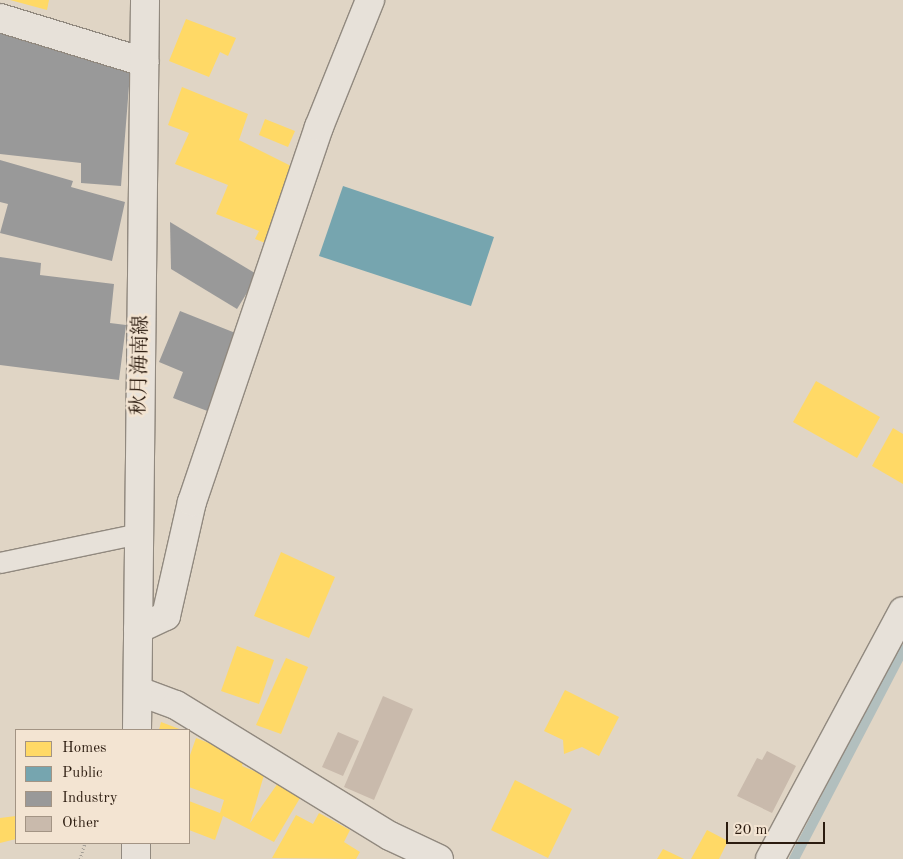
<!DOCTYPE html>
<html>
<head>
<meta charset="utf-8">
<style>
	body { margin:0 }
	#map { position:relative; width:903px; height:859px; overflow:hidden; background:#e0d5c5; font-family:"Old Standard TT","Noto Serif JP",serif }
	div>[style] { position:absolute }
	.homes>* { inset:0; background:#ffd966 }
	.public>* { inset:0; background:#76a5af }
	.industry>* { inset:0; background:#999 }
	.stream>* { height:10px; margin:-5px; padding:0 5px; transform-origin:5px; border-radius:5px; background:#b2bfbe }
	.building>* { inset:0; background:#c9baac }
	.path>* { height:3px; margin-top:-1.5px; transform-origin:0; background:repeating-linear-gradient(90deg,#a49e96 0 1px,transparent 0 3.5px) }
	.roads { filter:drop-shadow(1px 0 #91897f) drop-shadow(-1px 0 #91897f) drop-shadow(0 1px #91897f) drop-shadow(0 -1px #91897f) }
	.service>* { height:20px; margin:-10px; padding:0 10px; transform-origin:10px; border-radius:10px; background:#e7e1d9 }
	.minor>* { height:28px; margin:-14px; padding:0 14px; transform-origin:14px; border-radius:14px; background:#e7e1d9 }
	.secondary>* { height:28px; margin:-14px; padding:0 14px; transform-origin:14px; border-radius:14px; background:#e7e1d9 }
	span { translate:-50% -50%; white-space:nowrap; text-align:center; line-height:1.15; -webkit-text-stroke:5px #f3e4d2; paint-order:stroke }
	.street-label { font-size:20px; color:#2b1b0f }
	.legend { position:absolute; left:15px; top:729px; width:175px; height:115px; box-sizing:border-box; background:#f3e4d2; border:1px solid #a39484; margin:0; padding:6px 9px; list-style:none; font-size:15px; color:#2b1b0f }
	.legend li { display:flex; align-items:center; gap:10px; height:25px }
	.legend b { width:25px; border:1px solid #a39484 }
	.scale { position:absolute; left:726px; top:822px; width:99px; height:22px; box-sizing:border-box; border:2px solid #2b1b0f; border-top:0; padding-left:6px; font-size:15px; line-height:18px; white-space:nowrap; color:#2b1b0f; -webkit-text-stroke:4px #f3e4d2; paint-order:stroke }
</style>
</head>
<body>
<div id="map">
	<div class="homes">
		<div style="clip-path:polygon(10px 0,49px 0,47px 10px)"></div>
		<div style="clip-path:polygon(186px 19px,236px 38px,228px 56px,220px 52px,209px 77px,169px 61px)"></div>
		<div style="clip-path:polygon(182px 87px,248px 114px,239px 140px,301px 171px,273px 246px,255px 239px,259px 231px,216px 214px,228px 185px,175px 164px,189px 133px,168px 125px)"></div>
		<div style="clip-path:polygon(265px 119px,295px 131px,288px 147px,259px 135px)"></div>
		<div style="clip-path:polygon(816px 381px,880px 417px,857px 458px,793px 422px)"></div>
		<div style="clip-path:polygon(893px 428px,903px 434px,903px 484px,872px 466px)"></div>
		<div style="clip-path:polygon(281px 552px,335px 577px,309px 638px,254px 616px)"></div>
		<div style="clip-path:polygon(237px 646px,274px 660px,259px 704px,221px 691px)"></div>
		<div style="clip-path:polygon(286px 658px,308px 667px,281px 734px,256px 725px)"></div>
		<div style="clip-path:polygon(565px 690px,619px 717px,599px 756px,582px 747px,564px 754px,563px 740px,544px 731px)"></div>
		<div style="clip-path:polygon(161px 722px,182px 730px,159px 730px)"></div>
		<div style="clip-path:polygon(196px 738px,229px 751px,244px 760px,242px 766px,264px 775px,250px 823px,278px 783px,300px 798px,274px 842px,223px 816px,215px 840px,189px 830px,189px 801px,220px 813px,224px 800px,189px 787px,189px 758px)"></div>
		<div style="clip-path:polygon(515px 780px,572px 809px,548px 858px,491px 830px)"></div>
		<div style="clip-path:polygon(319px 813px,350px 830px,344px 842px,360px 852px,356px 859px,272px 858px,296px 815px,313px 824px)"></div>
		<div style="clip-path:polygon(16px 816px,16px 839px,0 843px,0 818px)"></div>
		<div style="clip-path:polygon(707px 830px,728px 841px,719px 859px,691px 859px)"></div>
		<div style="clip-path:polygon(663px 849px,684px 859px,657px 859px)"></div>
	</div>
	<div class="public">
		<div style="clip-path:polygon(343px 186px,494px 237px,471px 306px,319px 256px)"></div>
	</div>
	<div class="industry">
		<div style="clip-path:polygon(0 26px,131px 61px,121px 186px,81px 183px,81px 163px,0 154px)"></div>
		<div style="clip-path:polygon(0 160px,73px 181px,71px 187px,125px 202px,112px 261px,0 233px,8px 204px,0 202px)"></div>
		<div style="clip-path:polygon(170px 222px,258px 275px,237px 309px,171px 269px)"></div>
		<div style="clip-path:polygon(0 257px,41px 263px,40px 275px,114px 284px,110px 323px,126px 325px,119px 380px,0 365px)"></div>
		<div style="clip-path:polygon(180px 311px,248px 338px,218px 415px,173px 398px,183px 372px,159px 362px)"></div>
	</div>
	<div class="stream">
		<div style="left:794px;top:859px;width:236px;rotate:-62.5deg"></div>
	</div>
	<div class="building">
		<div style="clip-path:polygon(383px 696px,413px 709px,374px 800px,344px 787px)"></div>
		<div style="clip-path:polygon(338px 732px,359px 741px,343px 776px,322px 767px)"></div>
		<div style="clip-path:polygon(767px 751px,796px 766px,772px 813px,737px 796px,757px 758px,762px 760px)"></div>
	</div>
	<div class="path">
		<div style="left:80px;top:859px;width:17px;rotate:-73deg"></div>
	</div>
	<div class="roads">
		<div class="service">
			<div style="left:0;top:563px;width:142px;rotate:-11.8deg"></div>
		</div>
		<div class="minor">
			<div style="left:0;top:18px;width:151px;rotate:17deg"></div>
			<div style="left:138px;top:629px;width:31px;rotate:-25deg"></div>
			<div style="left:166px;top:616px;width:117px;rotate:-77.2deg"></div>
			<div style="left:192px;top:502px;width:396px;rotate:-71.3deg"></div>
			<div style="left:319px;top:127px;width:137px;rotate:-68.1deg"></div>
			<div style="left:138px;top:691px;width:40px;rotate:20.2deg"></div>
			<div style="left:176px;top:705px;width:251px;rotate:31.5deg"></div>
			<div style="left:390px;top:836px;width:54px;rotate:25.1deg"></div>
			<div style="left:770px;top:859px;width:281px;rotate:-61.8deg"></div>
		</div>
		<div class="secondary">
			<div style="left:137px;top:730px;width:730px;rotate:-89.37deg"></div>
			<div style="left:136px;top:859px;width:16px;rotate:-90deg"></div>
		</div>
	</div>
	<div class="street-label">
		<span style="left:141px;top:365px;rotate:-89deg">秋月海南線</span>
	</div>
	<ul class="legend">
	<li><b style="height:14px;background:#ffd966"></b>Homes</li>
	<li><b style="height:14px;background:#76a5af"></b>Public</li>
	<li><b style="height:14px;background:#999"></b>Industry</li>
	<li><b style="height:14px;background:#c9baac"></b>Other</li>
	</ul>
	<div class="scale">20 m</div>
</div>
</body>
</html>
